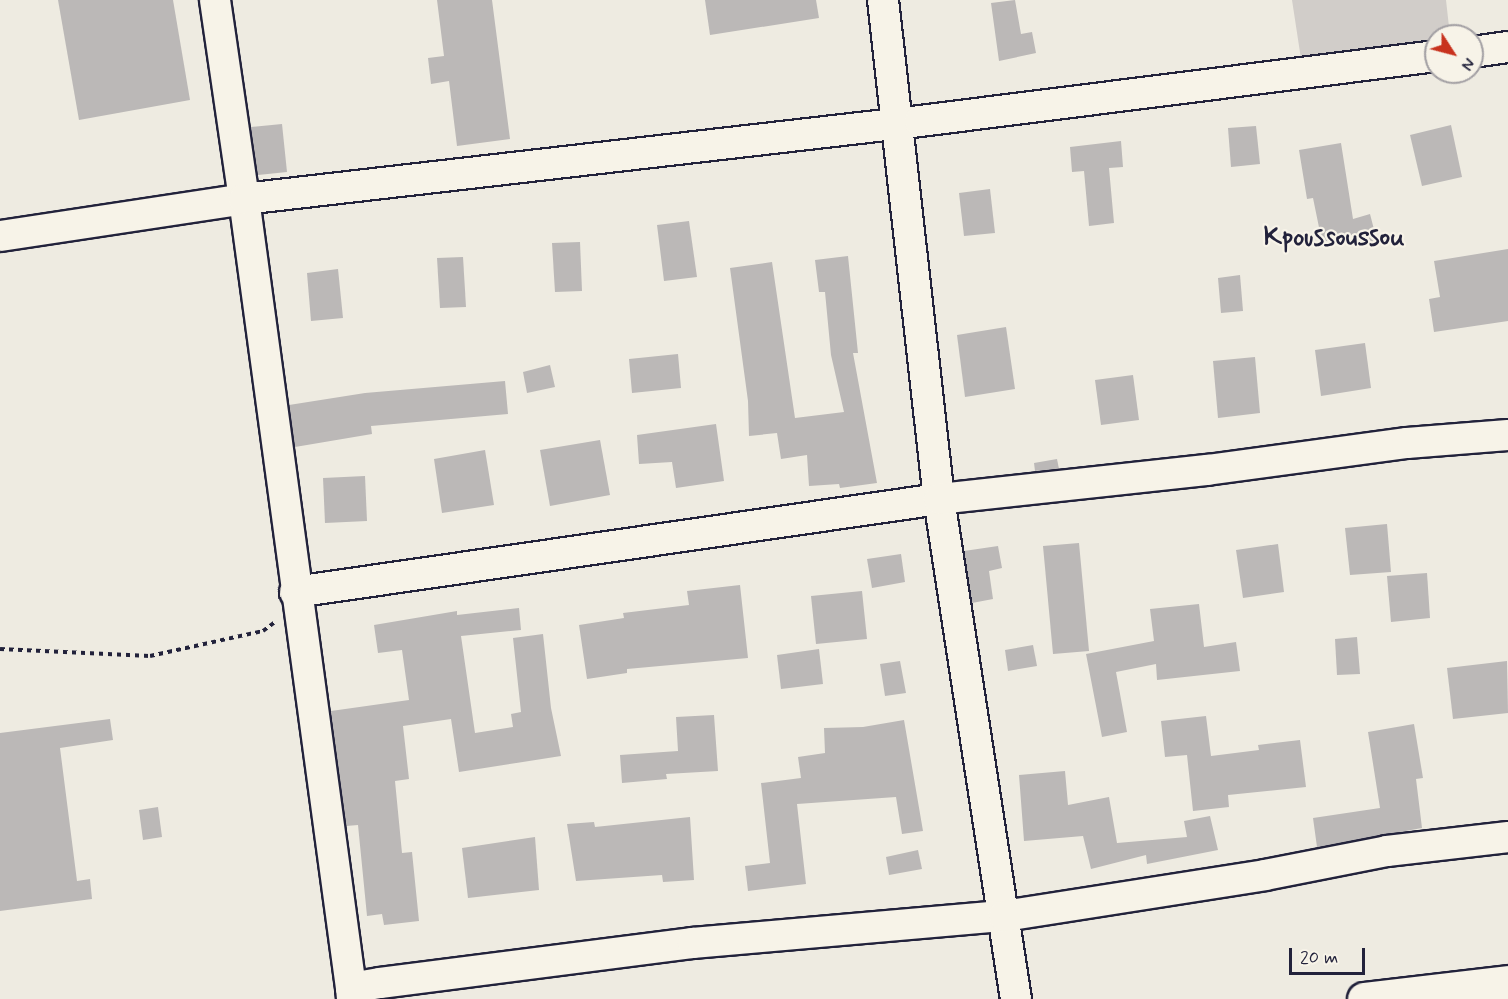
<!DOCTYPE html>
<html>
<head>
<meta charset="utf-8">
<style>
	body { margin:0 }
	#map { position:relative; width:1508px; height:999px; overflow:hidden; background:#eeebe1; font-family:Mynerve,sans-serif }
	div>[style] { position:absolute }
	.green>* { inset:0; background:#d1cdc9 }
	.building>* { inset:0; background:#bbb8b7 }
	.path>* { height:4px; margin-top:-2px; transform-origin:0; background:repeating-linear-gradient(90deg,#22223b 0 4.5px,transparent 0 9px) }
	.roads { filter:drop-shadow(2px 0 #22223b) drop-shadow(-2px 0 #22223b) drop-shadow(0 2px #22223b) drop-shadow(0 -2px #22223b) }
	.minor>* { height:30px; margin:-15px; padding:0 15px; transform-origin:15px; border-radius:15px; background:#f7f3e8 }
	.highway>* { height:33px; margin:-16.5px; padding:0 16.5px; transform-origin:16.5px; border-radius:16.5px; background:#f7f3e8 }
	span { translate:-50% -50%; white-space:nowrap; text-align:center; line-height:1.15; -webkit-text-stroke:4.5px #f7f3e8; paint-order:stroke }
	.quarter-label { font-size:26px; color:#22223b; font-weight:700 }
	.north { position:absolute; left:1424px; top:24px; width:60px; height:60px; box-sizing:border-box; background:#f7f3e8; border:2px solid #a29fa3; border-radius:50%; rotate:126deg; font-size:16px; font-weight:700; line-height:24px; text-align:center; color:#22223b }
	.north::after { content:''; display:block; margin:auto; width:21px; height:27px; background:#c8321e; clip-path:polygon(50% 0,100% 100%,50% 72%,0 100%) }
	.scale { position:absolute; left:1289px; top:948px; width:76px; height:27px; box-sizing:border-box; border:3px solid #22223b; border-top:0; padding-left:8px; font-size:18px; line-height:21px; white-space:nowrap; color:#22223b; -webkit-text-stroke:4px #f7f3e8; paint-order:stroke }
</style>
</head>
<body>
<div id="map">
	<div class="green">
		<div style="clip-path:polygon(1292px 0,1446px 0,1450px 36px,1436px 36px,1436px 43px,1301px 59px)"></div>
	</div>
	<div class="building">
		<div style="clip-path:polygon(58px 0,173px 0,190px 100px,79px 120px)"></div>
		<div style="clip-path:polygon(437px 0,492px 0,510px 139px,457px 146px,449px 81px,431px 84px,428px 58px,444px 56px)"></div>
		<div style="clip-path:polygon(705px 0,816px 0,819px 18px,710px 35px)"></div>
		<div style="clip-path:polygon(1015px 0,1021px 34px,1032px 32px,1036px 53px,999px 61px,991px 3px)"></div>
		<div style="clip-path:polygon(282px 124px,287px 172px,258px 175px,251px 127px)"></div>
		<div style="clip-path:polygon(1451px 125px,1462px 177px,1422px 186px,1410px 135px)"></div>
		<div style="clip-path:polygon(1256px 126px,1260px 164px,1231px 167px,1228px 128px)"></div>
		<div style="clip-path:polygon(1121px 141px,1123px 167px,1109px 168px,1114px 223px,1089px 226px,1084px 171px,1072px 172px,1070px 147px)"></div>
		<div style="clip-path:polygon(1341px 143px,1353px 219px,1370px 214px,1377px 241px,1354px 246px,1352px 235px,1322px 242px,1313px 198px,1307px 199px,1299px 150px)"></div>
		<div style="clip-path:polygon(990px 189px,995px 233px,964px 236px,959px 193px)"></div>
		<div style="clip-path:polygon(689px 221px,697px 277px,664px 281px,657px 225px)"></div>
		<div style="clip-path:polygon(580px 242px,582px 291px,555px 292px,552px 243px)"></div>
		<div style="clip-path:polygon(1508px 249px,1508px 321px,1434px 332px,1429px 299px,1440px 297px,1434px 261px)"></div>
		<div style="clip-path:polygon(848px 256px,858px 353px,853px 353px,877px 483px,840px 488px,839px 484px,809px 486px,807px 455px,781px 459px,777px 433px,749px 436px,748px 401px,730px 268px,772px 262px,795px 418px,844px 412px,831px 355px,825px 292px,819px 292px,815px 260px)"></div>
		<div style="clip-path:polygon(463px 257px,466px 307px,440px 308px,437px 258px)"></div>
		<div style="clip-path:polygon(338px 269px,343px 318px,311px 321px,307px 273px)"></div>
		<div style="clip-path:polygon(1240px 275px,1243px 311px,1221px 313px,1218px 278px)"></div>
		<div style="clip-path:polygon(1006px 327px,1015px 389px,965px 397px,957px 335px)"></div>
		<div style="clip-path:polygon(1365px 343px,1371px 388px,1321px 396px,1315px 350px)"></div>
		<div style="clip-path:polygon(678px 354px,681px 388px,632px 393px,629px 359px)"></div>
		<div style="clip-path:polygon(1255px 357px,1260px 413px,1218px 418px,1213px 361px)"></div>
		<div style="clip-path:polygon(550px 365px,555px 387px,527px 393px,523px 372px)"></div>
		<div style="clip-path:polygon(1133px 375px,1139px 420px,1101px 425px,1095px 380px)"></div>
		<div style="clip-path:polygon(505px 381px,508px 414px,371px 426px,372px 434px,295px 447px,289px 405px,365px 393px)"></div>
		<div style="clip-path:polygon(716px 424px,724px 481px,676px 488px,672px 462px,639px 464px,637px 435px)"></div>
		<div style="clip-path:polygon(600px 440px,610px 495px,550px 506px,540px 450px)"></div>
		<div style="clip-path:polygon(485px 450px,494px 505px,442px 513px,434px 459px)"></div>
		<div style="clip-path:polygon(1057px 459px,1059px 469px,1035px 471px,1034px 463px)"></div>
		<div style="clip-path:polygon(365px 476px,367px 521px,325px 523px,323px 478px)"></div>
		<div style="clip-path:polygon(1387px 524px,1391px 572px,1350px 575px,1345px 528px)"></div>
		<div style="clip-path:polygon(1079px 543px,1089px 651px,1053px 654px,1043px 546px)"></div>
		<div style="clip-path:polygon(1278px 544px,1284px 592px,1243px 598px,1236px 550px)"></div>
		<div style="clip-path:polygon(998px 546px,1002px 568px,989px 571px,993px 599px,972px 603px,964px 551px)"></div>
		<div style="clip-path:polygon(901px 554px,905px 582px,872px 588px,867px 559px)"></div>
		<div style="clip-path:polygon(1427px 573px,1430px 618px,1391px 622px,1387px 576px)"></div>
		<div style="clip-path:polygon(740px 585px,748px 658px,627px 669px,627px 673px,587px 679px,579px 625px,624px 618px,623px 613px,689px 605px,687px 591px)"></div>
		<div style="clip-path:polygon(862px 591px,867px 639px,816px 644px,811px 596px)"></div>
		<div style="clip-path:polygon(1199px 604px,1204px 647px,1236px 642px,1240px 671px,1157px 680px,1156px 664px,1116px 672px,1127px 732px,1102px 737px,1086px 654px,1154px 641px,1150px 609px)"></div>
		<div style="clip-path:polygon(519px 608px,521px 630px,461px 636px,475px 733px,513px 727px,511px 714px,521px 712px,513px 638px,543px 634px,551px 708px,561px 756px,459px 772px,451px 719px,403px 726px,409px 779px,395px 781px,402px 853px,412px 852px,419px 921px,384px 925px,382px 914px,367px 916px,358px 825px,346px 826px,331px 711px,409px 700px,402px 650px,378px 653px,374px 625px,457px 611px,457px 615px)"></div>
		<div style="clip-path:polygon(1357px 637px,1360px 674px,1337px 675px,1335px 639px)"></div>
		<div style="clip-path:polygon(1033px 645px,1037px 666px,1008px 671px,1005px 650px)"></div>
		<div style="clip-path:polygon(819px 649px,823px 684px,781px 689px,777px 655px)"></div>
		<div style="clip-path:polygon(900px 661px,906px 693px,885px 696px,880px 664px)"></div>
		<div style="clip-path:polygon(1507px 661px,1508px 713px,1453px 719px,1447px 668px)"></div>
		<div style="clip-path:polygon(714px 715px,718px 771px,666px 774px,667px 779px,622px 783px,620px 755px,678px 751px,676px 717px)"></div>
		<div style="clip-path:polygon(1206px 716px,1211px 756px,1259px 750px,1258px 745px,1300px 740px,1306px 787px,1228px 795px,1229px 807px,1193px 811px,1187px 755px,1165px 757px,1161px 721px)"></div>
		<div style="clip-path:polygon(110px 719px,113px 740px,60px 748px,77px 881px,90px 879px,92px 899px,0 911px,0 733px)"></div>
		<div style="clip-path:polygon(904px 720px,923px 831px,902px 834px,896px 797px,797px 804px,806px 884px,748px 891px,745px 866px,770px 863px,761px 783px,801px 778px,798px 757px,825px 753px,824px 728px,863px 727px)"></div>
		<div style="clip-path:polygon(1414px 724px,1423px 778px,1416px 779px,1422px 828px,1317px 847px,1313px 818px,1380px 808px,1368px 732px)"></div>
		<div style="clip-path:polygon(1065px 771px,1068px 805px,1109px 797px,1117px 843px,1187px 837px,1184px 821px,1210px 816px,1218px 850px,1147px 864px,1146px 855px,1091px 869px,1083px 836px,1024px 841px,1019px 775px)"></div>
		<div style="clip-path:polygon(158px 807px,162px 837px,143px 840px,139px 810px)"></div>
		<div style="clip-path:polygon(690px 817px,694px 880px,663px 882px,662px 875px,576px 881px,567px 824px,594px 822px,595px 827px)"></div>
		<div style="clip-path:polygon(535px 837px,539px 890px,468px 898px,462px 848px)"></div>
		<div style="clip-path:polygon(918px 850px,922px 869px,889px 875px,886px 857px)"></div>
	</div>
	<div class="path">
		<div style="left:0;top:649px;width:150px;rotate:2.7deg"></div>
		<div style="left:150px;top:656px;width:116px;rotate:-12.5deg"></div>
		<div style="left:263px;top:631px;width:15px;rotate:-37deg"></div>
	</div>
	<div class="roads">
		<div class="minor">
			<div style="left:883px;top:0;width:502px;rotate:83.6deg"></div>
			<div style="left:939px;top:499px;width:506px;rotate:81.25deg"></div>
			<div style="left:1472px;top:52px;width:36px;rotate:-8deg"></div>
			<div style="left:0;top:236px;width:247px;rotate:-8.6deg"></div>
			<div style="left:244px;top:199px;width:201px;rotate:-98.3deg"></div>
			<div style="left:295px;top:592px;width:651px;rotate:-8.22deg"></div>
			<div style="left:939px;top:499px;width:270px;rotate:-6.2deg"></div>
			<div style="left:1207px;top:470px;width:202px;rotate:-7.7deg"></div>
			<div style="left:1407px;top:443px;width:101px;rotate:-4.5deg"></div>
			<div style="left:351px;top:988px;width:796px;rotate:-97.72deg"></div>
			<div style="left:244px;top:199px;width:680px;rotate:-6.58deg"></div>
			<div style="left:920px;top:121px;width:520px;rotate:-7.18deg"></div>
			<div style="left:352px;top:999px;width:11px;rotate:-95deg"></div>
			<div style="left:351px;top:988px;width:29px;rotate:-10deg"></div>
			<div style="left:380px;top:983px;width:316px;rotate:-7.3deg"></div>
			<div style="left:693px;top:943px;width:312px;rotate:-5deg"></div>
			<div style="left:1004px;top:916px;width:264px;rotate:-8.9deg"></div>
			<div style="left:1265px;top:875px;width:124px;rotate:-11.1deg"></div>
			<div style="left:1387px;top:851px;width:122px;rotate:-6.6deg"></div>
		</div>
		<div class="highway">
			<div style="left:1364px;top:999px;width:145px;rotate:-6.7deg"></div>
		</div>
	</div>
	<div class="quarter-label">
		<span style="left:1334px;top:239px">Kpoussoussou</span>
	</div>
	<div class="north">N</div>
	<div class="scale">20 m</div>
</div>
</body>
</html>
